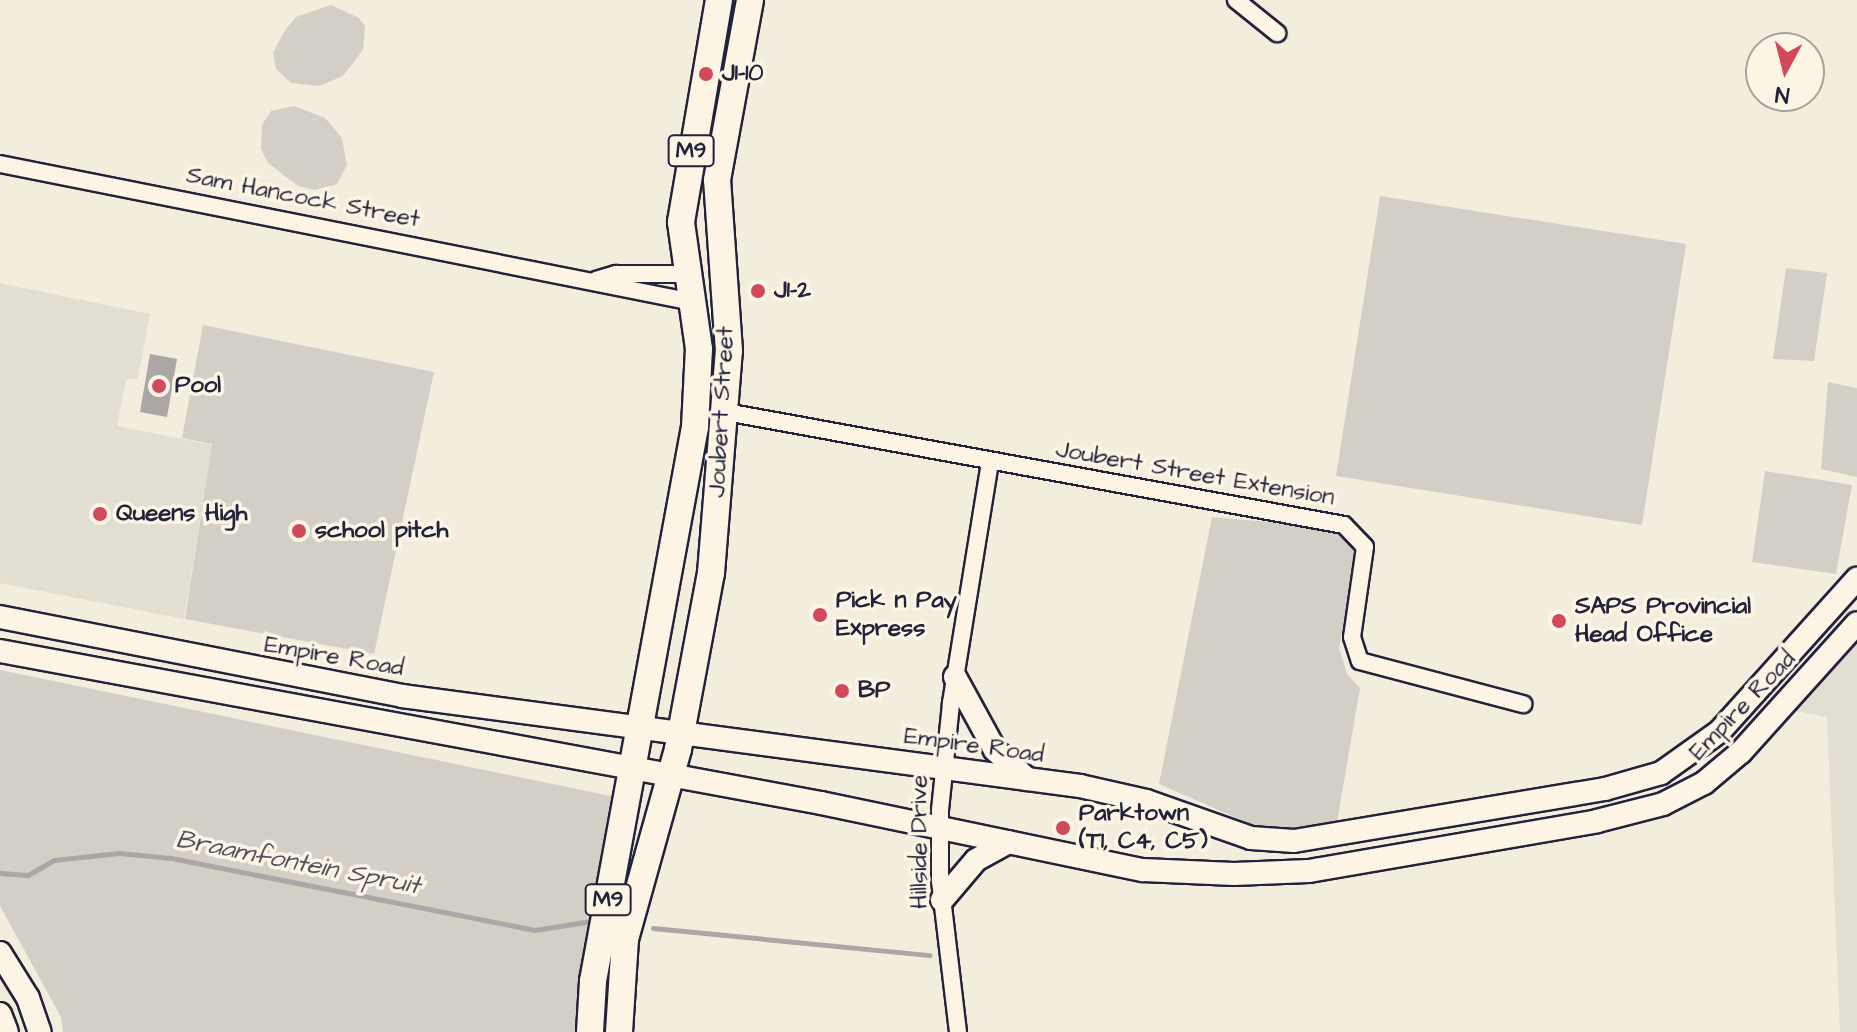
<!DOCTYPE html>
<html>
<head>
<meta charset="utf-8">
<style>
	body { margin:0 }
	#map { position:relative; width:1857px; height:1032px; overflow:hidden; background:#f3edde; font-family:"Architects Daughter",sans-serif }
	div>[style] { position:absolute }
	.built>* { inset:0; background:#e3ded2 }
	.green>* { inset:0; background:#d4cfc6 }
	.water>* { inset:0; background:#aca7a6 }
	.stream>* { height:5px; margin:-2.5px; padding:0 2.5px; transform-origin:2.5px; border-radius:2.5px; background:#aca7a6 }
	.roads { filter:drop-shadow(2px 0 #22223b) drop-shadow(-2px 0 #22223b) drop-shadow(0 2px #22223b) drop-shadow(0 -2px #22223b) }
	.street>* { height:16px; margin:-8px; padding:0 8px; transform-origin:8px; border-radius:8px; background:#fcf5e5 }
	.secondary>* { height:22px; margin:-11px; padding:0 11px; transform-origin:11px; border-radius:11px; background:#fcf5e5 }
	.primary>* { height:26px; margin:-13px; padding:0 13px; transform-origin:13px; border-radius:13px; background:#fcf5e5 }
	.dots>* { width:22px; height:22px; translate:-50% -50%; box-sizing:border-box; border:4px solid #fcf5e5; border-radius:50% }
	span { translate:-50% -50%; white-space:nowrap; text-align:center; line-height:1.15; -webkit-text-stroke:7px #fcf5e5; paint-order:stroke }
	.shield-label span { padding:2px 6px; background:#fcf5e5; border:2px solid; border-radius:6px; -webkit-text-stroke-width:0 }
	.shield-label { font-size:22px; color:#22223b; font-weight:700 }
	.poi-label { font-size:24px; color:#22223b; font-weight:700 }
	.left { translate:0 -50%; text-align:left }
	.street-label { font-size:24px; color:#22223b }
	.water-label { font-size:26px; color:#525160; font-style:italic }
	.north { position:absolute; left:1745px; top:32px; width:80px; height:80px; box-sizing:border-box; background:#fcf5e5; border:2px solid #a5a1a1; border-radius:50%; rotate:187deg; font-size:22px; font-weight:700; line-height:32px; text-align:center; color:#22223b }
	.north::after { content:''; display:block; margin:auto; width:28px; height:36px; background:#d1495b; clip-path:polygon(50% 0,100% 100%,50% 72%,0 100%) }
</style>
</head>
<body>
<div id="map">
	<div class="built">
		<div style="clip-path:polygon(0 283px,150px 314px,138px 378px,126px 380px,117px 426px,212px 445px,184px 619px,0 583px)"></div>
		<div style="clip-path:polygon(1857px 644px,1857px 1032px,1840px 1032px,1827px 717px,1795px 711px)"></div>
	</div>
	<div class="green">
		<div style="clip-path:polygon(331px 5px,359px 18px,365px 26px,363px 50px,343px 76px,319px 86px,291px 83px,276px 69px,273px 53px,285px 30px,296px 17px)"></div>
		<div style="clip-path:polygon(294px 106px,325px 118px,342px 138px,347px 165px,337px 184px,315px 190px,298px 186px,268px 163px,261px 149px,262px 125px,271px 111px)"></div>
		<div style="clip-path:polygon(1380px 196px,1686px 244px,1642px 525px,1336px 476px)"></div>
		<div style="clip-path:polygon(1786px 268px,1827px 273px,1814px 361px,1773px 359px)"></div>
		<div style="clip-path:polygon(203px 325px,434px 372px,374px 654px,185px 619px,212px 444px,182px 438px)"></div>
		<div style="clip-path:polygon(1828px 382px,1857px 388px,1857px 477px,1821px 469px)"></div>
		<div style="clip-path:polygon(1765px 471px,1852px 485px,1836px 574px,1752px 562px)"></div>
		<div style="clip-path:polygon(1212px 517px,1335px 528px,1359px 545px,1339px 648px,1347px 674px,1360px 688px,1336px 828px,1296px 831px,1255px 826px,1159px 784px)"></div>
		<div style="clip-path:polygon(0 670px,611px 796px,576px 1009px,580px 1032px,63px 1032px,61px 1017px,0 906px)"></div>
	</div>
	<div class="water">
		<div style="clip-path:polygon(150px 354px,177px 359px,167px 417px,140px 412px)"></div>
	</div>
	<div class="stream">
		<div style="left:0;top:873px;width:28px;rotate:4deg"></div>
		<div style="left:28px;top:875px;width:30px;rotate:-30deg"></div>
		<div style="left:54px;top:860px;width:65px;rotate:-6.1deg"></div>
		<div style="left:119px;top:853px;width:52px;rotate:5.5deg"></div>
		<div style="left:171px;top:858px;width:371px;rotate:11.2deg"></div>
		<div style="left:535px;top:930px;width:57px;rotate:-9.1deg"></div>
		<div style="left:653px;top:928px;width:278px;rotate:5.6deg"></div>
	</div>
	<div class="roads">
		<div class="street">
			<div style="left:1236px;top:0;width:53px;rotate:38.8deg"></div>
			<div style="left:0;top:164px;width:707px;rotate:11.26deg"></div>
			<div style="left:596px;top:280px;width:21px;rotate:-17deg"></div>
			<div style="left:616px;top:274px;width:71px"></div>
			<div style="left:726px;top:412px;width:628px;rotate:10.36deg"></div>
			<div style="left:1344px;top:525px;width:30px;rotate:46deg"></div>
			<div style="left:1365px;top:547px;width:91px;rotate:98.2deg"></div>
			<div style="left:1352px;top:637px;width:25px;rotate:72deg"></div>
			<div style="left:1360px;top:661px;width:169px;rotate:14.8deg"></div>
			<div style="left:958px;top:1032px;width:152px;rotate:-96.8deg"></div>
			<div style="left:940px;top:881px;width:71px;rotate:-90deg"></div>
			<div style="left:940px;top:810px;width:108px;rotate:-84.1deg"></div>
			<div style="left:951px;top:703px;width:243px;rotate:-80.8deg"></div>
		</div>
		<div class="secondary">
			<div style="left:0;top:617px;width:410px;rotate:11.1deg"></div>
			<div style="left:402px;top:696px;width:684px;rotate:7.56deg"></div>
			<div style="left:1080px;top:786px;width:68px;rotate:12.8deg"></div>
			<div style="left:1146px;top:801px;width:111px;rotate:19.4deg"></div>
			<div style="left:1251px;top:838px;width:43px;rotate:4deg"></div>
			<div style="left:1294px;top:841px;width:315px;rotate:-9.5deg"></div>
			<div style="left:1605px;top:789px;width:58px;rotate:-15.9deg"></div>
			<div style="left:1661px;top:773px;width:72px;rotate:-35.4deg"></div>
			<div style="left:1720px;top:731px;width:205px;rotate:-48deg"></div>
			<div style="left:0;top:651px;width:835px;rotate:10.49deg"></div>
			<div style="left:821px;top:803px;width:329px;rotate:11.8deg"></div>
			<div style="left:1143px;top:870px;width:91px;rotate:2.5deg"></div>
			<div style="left:1234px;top:874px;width:75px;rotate:-2.3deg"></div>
			<div style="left:1309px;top:871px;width:292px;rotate:-9.8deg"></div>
			<div style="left:1597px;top:821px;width:68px;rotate:-14.4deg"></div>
			<div style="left:1663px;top:804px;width:46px;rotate:-27.1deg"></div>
			<div style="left:1704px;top:783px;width:48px;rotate:-40deg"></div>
			<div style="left:1741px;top:752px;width:173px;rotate:-48deg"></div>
			<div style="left:955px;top:677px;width:83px;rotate:61.3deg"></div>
			<div style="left:995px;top:750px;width:43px;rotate:42.2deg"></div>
			<div style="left:942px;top:900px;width:52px;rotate:-49.6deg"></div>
			<div style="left:976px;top:860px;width:37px;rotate:-29deg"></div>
			<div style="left:0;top:953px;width:53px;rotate:58.1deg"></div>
			<div style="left:28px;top:998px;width:36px;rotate:71deg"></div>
			<div style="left:0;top:1014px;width:19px;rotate:69deg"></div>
		</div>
		<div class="primary">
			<div style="left:590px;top:1032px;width:51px;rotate:-86.6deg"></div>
			<div style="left:593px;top:981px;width:563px;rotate:-79.57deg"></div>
			<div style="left:695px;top:427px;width:78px;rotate:-87.1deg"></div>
			<div style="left:699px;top:349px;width:128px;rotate:-98.1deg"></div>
			<div style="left:681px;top:222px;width:225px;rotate:-80.3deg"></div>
			<div style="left:619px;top:1032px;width:93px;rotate:-86.3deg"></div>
			<div style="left:625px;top:939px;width:197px;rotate:-74.4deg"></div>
			<div style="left:678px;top:749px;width:179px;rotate:-79.4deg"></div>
			<div style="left:711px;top:573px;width:223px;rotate:-85.4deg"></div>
			<div style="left:729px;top:351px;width:171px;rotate:-94deg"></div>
			<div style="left:717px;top:180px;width:183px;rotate:-79.6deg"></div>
		</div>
	</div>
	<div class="dots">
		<div style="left:706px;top:74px;background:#d1495b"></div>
		<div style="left:758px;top:291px;background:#d1495b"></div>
		<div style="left:159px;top:386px;background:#d1495b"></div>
		<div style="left:100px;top:514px;background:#d1495b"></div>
		<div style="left:299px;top:531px;background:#d1495b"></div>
		<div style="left:820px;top:615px;background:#d1495b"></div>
		<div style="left:1559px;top:621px;background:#d1495b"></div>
		<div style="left:842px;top:691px;background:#d1495b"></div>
		<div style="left:1063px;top:828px;background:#d1495b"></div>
	</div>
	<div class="shield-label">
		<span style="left:691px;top:151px">M9</span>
		<span style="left:608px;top:900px">M9</span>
	</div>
	<div class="poi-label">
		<span class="left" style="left:722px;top:74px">J1-10</span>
		<span class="left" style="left:774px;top:291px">J1-2</span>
		<span class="left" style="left:175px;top:386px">Pool</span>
		<span class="left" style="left:116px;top:514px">Queens High</span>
		<span class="left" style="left:315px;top:531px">school pitch</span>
		<span class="left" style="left:836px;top:615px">Pick n Pay<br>Express</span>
		<span class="left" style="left:1575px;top:621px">SAPS Provincial<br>Head Office</span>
		<span class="left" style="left:858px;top:691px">BP</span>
		<span class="left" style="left:1079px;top:828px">Parktown<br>(T1, C4, C5)</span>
	</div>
	<div class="street-label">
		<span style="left:303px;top:198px;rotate:11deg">Sam Hancock Street</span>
		<span style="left:722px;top:412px;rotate:-87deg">Joubert Street</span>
		<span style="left:1195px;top:474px;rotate:10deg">Joubert Street Extension</span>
		<span style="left:334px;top:657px;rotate:10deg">Empire Road</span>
		<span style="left:1743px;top:706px;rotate:-46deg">Empire Road</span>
		<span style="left:974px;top:746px;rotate:8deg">Empire Road</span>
		<span style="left:920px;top:842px;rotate:-90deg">Hillside Drive</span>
	</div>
	<div class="water-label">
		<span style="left:298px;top:863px;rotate:11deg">Braamfontein Spruit</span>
	</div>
	<div class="north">N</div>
</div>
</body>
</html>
